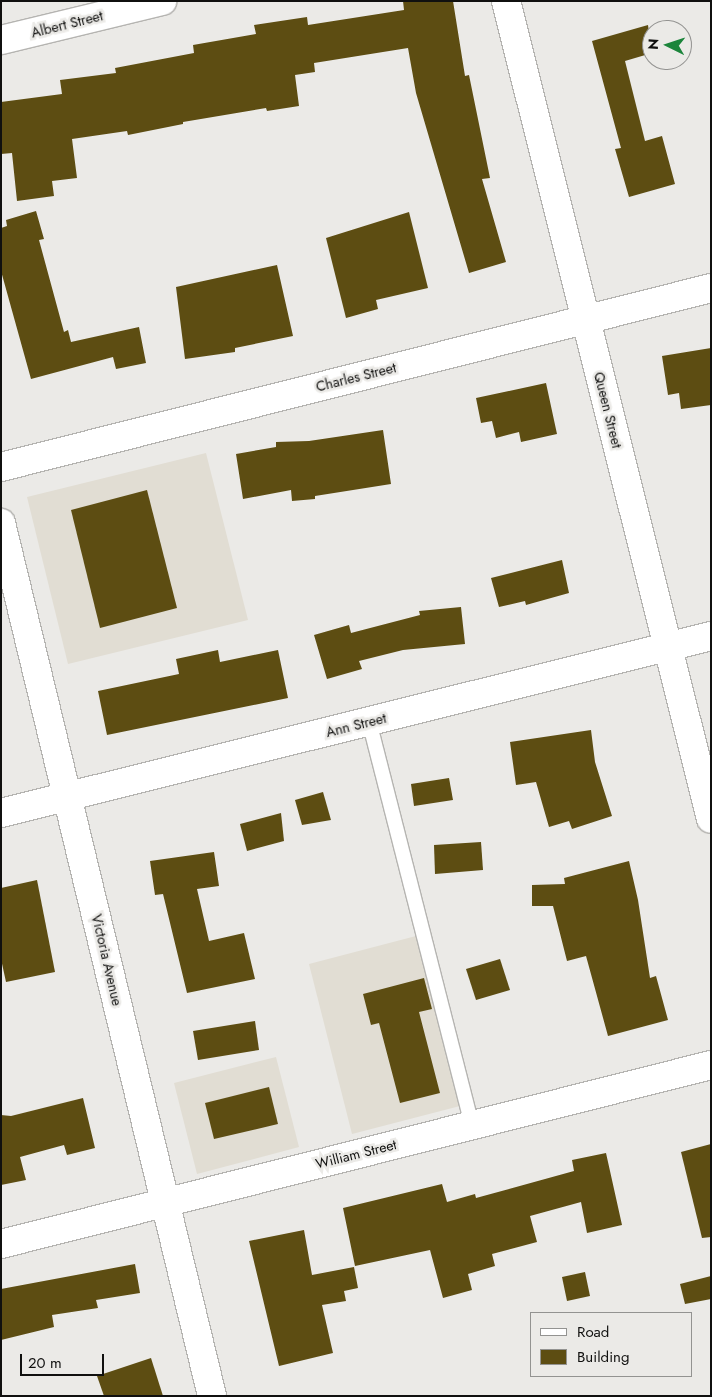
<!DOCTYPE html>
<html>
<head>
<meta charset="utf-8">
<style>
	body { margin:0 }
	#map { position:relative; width:712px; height:1397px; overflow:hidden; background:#ebeae7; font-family:Jost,sans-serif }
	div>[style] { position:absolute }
	.built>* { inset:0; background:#e1ddd3 }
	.building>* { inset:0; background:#5d4d12 }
	.roads { filter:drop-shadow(1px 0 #b5b4b1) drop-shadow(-1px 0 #b5b4b1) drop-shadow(0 1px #b5b4b1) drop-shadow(0 -1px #b5b4b1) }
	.lane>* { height:14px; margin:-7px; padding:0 7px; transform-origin:7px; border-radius:7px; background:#fff }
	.street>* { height:28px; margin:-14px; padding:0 14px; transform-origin:14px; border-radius:14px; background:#fff }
	.secondary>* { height:28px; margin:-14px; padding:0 14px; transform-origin:14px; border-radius:14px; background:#fff }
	span { translate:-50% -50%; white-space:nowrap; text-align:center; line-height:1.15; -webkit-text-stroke:5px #ebeae7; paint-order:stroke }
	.street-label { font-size:14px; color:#10100f }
	.frame { position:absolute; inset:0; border:2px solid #10100f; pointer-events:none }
	.legend { position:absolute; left:530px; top:1312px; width:162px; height:65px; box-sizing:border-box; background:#ebeae7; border:1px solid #939391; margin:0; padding:6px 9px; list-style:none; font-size:15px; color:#10100f }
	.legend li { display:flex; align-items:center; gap:10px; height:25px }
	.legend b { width:25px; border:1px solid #939391 }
	.north { position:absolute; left:642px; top:20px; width:50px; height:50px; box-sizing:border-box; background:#ebeae7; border:1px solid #939391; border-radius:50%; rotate:274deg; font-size:14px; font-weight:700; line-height:20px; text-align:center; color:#10100f }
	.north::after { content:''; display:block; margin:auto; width:18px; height:22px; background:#1c853b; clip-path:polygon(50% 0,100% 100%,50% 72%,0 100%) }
	.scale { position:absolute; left:20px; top:1354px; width:84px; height:22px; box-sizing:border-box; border:2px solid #10100f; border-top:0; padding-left:6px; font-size:15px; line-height:18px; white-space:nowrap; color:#10100f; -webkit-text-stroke:4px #ebeae7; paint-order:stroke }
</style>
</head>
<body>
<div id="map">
	<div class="built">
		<div style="clip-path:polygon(206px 453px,248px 620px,68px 664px,27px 497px)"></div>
		<div style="clip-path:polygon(416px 936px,460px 1106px,352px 1134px,309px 964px)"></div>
		<div style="clip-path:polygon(276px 1057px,299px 1147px,197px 1174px,174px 1083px)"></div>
	</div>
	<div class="building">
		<div style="clip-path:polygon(403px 1px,453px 1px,465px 76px,469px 75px,490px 178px,482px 179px,506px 262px,469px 273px,416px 93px,408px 48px,314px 63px,315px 72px,295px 75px,299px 106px,267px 111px,266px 108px,183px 122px,183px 124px,128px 135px,127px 131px,72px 139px,77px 178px,52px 181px,54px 196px,17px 201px,12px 153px,1px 154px,1px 102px,62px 94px,60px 80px,116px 73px,115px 68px,194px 53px,193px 45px,256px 34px,254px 25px,307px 17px,308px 25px,404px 10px)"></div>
		<div style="clip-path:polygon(648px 25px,652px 53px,625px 61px,645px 141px,662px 136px,675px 184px,629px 197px,615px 149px,621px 148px,592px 41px)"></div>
		<div style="clip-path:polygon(36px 211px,44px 239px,39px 240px,64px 332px,68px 330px,71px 342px,139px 327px,146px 363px,116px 369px,113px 357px,31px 379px,1px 271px,1px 228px,7px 226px,6px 220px)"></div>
		<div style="clip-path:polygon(409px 212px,428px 288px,376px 300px,378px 309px,346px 318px,326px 238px)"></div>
		<div style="clip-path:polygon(277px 265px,293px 336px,235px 348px,235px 352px,185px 359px,176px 287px)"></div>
		<div style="clip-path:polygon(711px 348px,711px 405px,681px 409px,679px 393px,668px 395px,662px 356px)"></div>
		<div style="clip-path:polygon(546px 383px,557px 434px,521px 442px,519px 432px,496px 438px,492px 421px,481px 423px,476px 398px)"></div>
		<div style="clip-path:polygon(383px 430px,391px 484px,315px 496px,315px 499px,292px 501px,291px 490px,243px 499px,236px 454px,276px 447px,276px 442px,309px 441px)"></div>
		<div style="clip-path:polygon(147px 490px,177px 608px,100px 628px,71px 510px)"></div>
		<div style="clip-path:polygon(562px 560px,569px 593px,526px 605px,525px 601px,499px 607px,491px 578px)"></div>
		<div style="clip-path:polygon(461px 607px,465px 644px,403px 650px,359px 661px,362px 669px,327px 679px,314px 635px,349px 625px,351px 633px,420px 615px,419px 611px)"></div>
		<div style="clip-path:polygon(218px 650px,220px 662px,278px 650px,288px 698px,107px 735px,98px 691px,179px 674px,176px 659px)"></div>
		<div style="clip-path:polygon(591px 730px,595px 762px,612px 816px,572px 829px,569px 821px,549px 827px,536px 782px,516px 785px,510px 742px)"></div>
		<div style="clip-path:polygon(449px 778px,453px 800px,414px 806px,411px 784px)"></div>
		<div style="clip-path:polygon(323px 792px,331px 820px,302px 825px,295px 800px)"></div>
		<div style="clip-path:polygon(281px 813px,284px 841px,247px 851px,240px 824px)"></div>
		<div style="clip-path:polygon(481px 842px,483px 870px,435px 874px,434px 845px)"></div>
		<div style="clip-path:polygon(214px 852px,219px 886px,197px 889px,209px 941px,244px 933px,255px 979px,187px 993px,163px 894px,155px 895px,150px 861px)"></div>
		<div style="clip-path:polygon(629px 861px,638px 900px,650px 978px,656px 976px,668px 1020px,608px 1036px,586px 956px,567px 961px,553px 906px,532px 906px,532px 885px,565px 884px,564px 878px)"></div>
		<div style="clip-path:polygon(37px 880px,55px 972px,6px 982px,1px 959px,1px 888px)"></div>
		<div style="clip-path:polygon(500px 959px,510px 990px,476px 1000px,466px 969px)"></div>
		<div style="clip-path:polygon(424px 978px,432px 1009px,419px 1012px,440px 1093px,400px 1103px,379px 1023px,371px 1025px,363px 994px)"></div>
		<div style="clip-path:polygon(255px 1021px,259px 1050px,198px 1060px,193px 1031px)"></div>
		<div style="clip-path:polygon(269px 1087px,278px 1124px,214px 1139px,205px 1103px)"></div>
		<div style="clip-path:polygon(83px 1098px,95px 1148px,67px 1155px,64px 1145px,20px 1157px,26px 1180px,1px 1185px,1px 1115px,11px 1116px)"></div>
		<div style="clip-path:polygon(711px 1144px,711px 1237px,702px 1238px,681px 1152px)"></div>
		<div style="clip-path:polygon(606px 1153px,622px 1225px,587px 1233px,581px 1202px,530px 1216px,537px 1242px,492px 1254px,495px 1266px,468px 1274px,472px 1290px,443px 1298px,430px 1250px,355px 1266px,343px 1208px,442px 1184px,447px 1202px,475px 1194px,476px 1198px,574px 1171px,572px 1160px)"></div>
		<div style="clip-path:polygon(304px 1230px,312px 1275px,354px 1267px,358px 1288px,344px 1291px,346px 1301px,322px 1305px,333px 1353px,279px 1366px,249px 1241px)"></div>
		<div style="clip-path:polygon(135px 1264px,140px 1293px,96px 1300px,98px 1308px,52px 1315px,54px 1327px,1px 1340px,1px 1289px)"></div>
		<div style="clip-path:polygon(585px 1272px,590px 1296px,567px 1301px,562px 1277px)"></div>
		<div style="clip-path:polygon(711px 1276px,711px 1299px,685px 1304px,680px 1284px)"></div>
		<div style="clip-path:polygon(151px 1358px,163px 1396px,104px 1396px,97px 1376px)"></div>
	</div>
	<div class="roads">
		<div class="lane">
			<div style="left:369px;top:721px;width:417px;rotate:75.7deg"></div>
		</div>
		<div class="street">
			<div style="left:506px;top:1px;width:843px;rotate:75.93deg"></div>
			<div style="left:1px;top:40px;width:166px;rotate:-13.6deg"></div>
			<div style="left:1px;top:467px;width:732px;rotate:-14.15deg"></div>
			<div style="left:1px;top:813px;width:732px;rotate:-14deg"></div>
			<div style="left:1px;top:1244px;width:732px;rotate:-14.15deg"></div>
		</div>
		<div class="secondary">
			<div style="left:1px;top:523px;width:898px;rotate:76.41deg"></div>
		</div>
	</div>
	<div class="street-label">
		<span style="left:67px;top:24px;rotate:-14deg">Albert Street</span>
		<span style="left:356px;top:377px;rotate:-14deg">Charles Street</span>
		<span style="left:608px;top:410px;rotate:76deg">Queen Street</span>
		<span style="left:356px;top:725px;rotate:-14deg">Ann Street</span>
		<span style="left:107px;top:960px;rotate:77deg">Victoria Avenue</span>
		<span style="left:356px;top:1154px;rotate:-14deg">William Street</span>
	</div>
	<div class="frame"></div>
	<ul class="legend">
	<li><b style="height:6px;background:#fff"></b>Road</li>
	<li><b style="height:14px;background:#5d4d12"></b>Building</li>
	</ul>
	<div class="north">N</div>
	<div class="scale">20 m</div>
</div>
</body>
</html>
